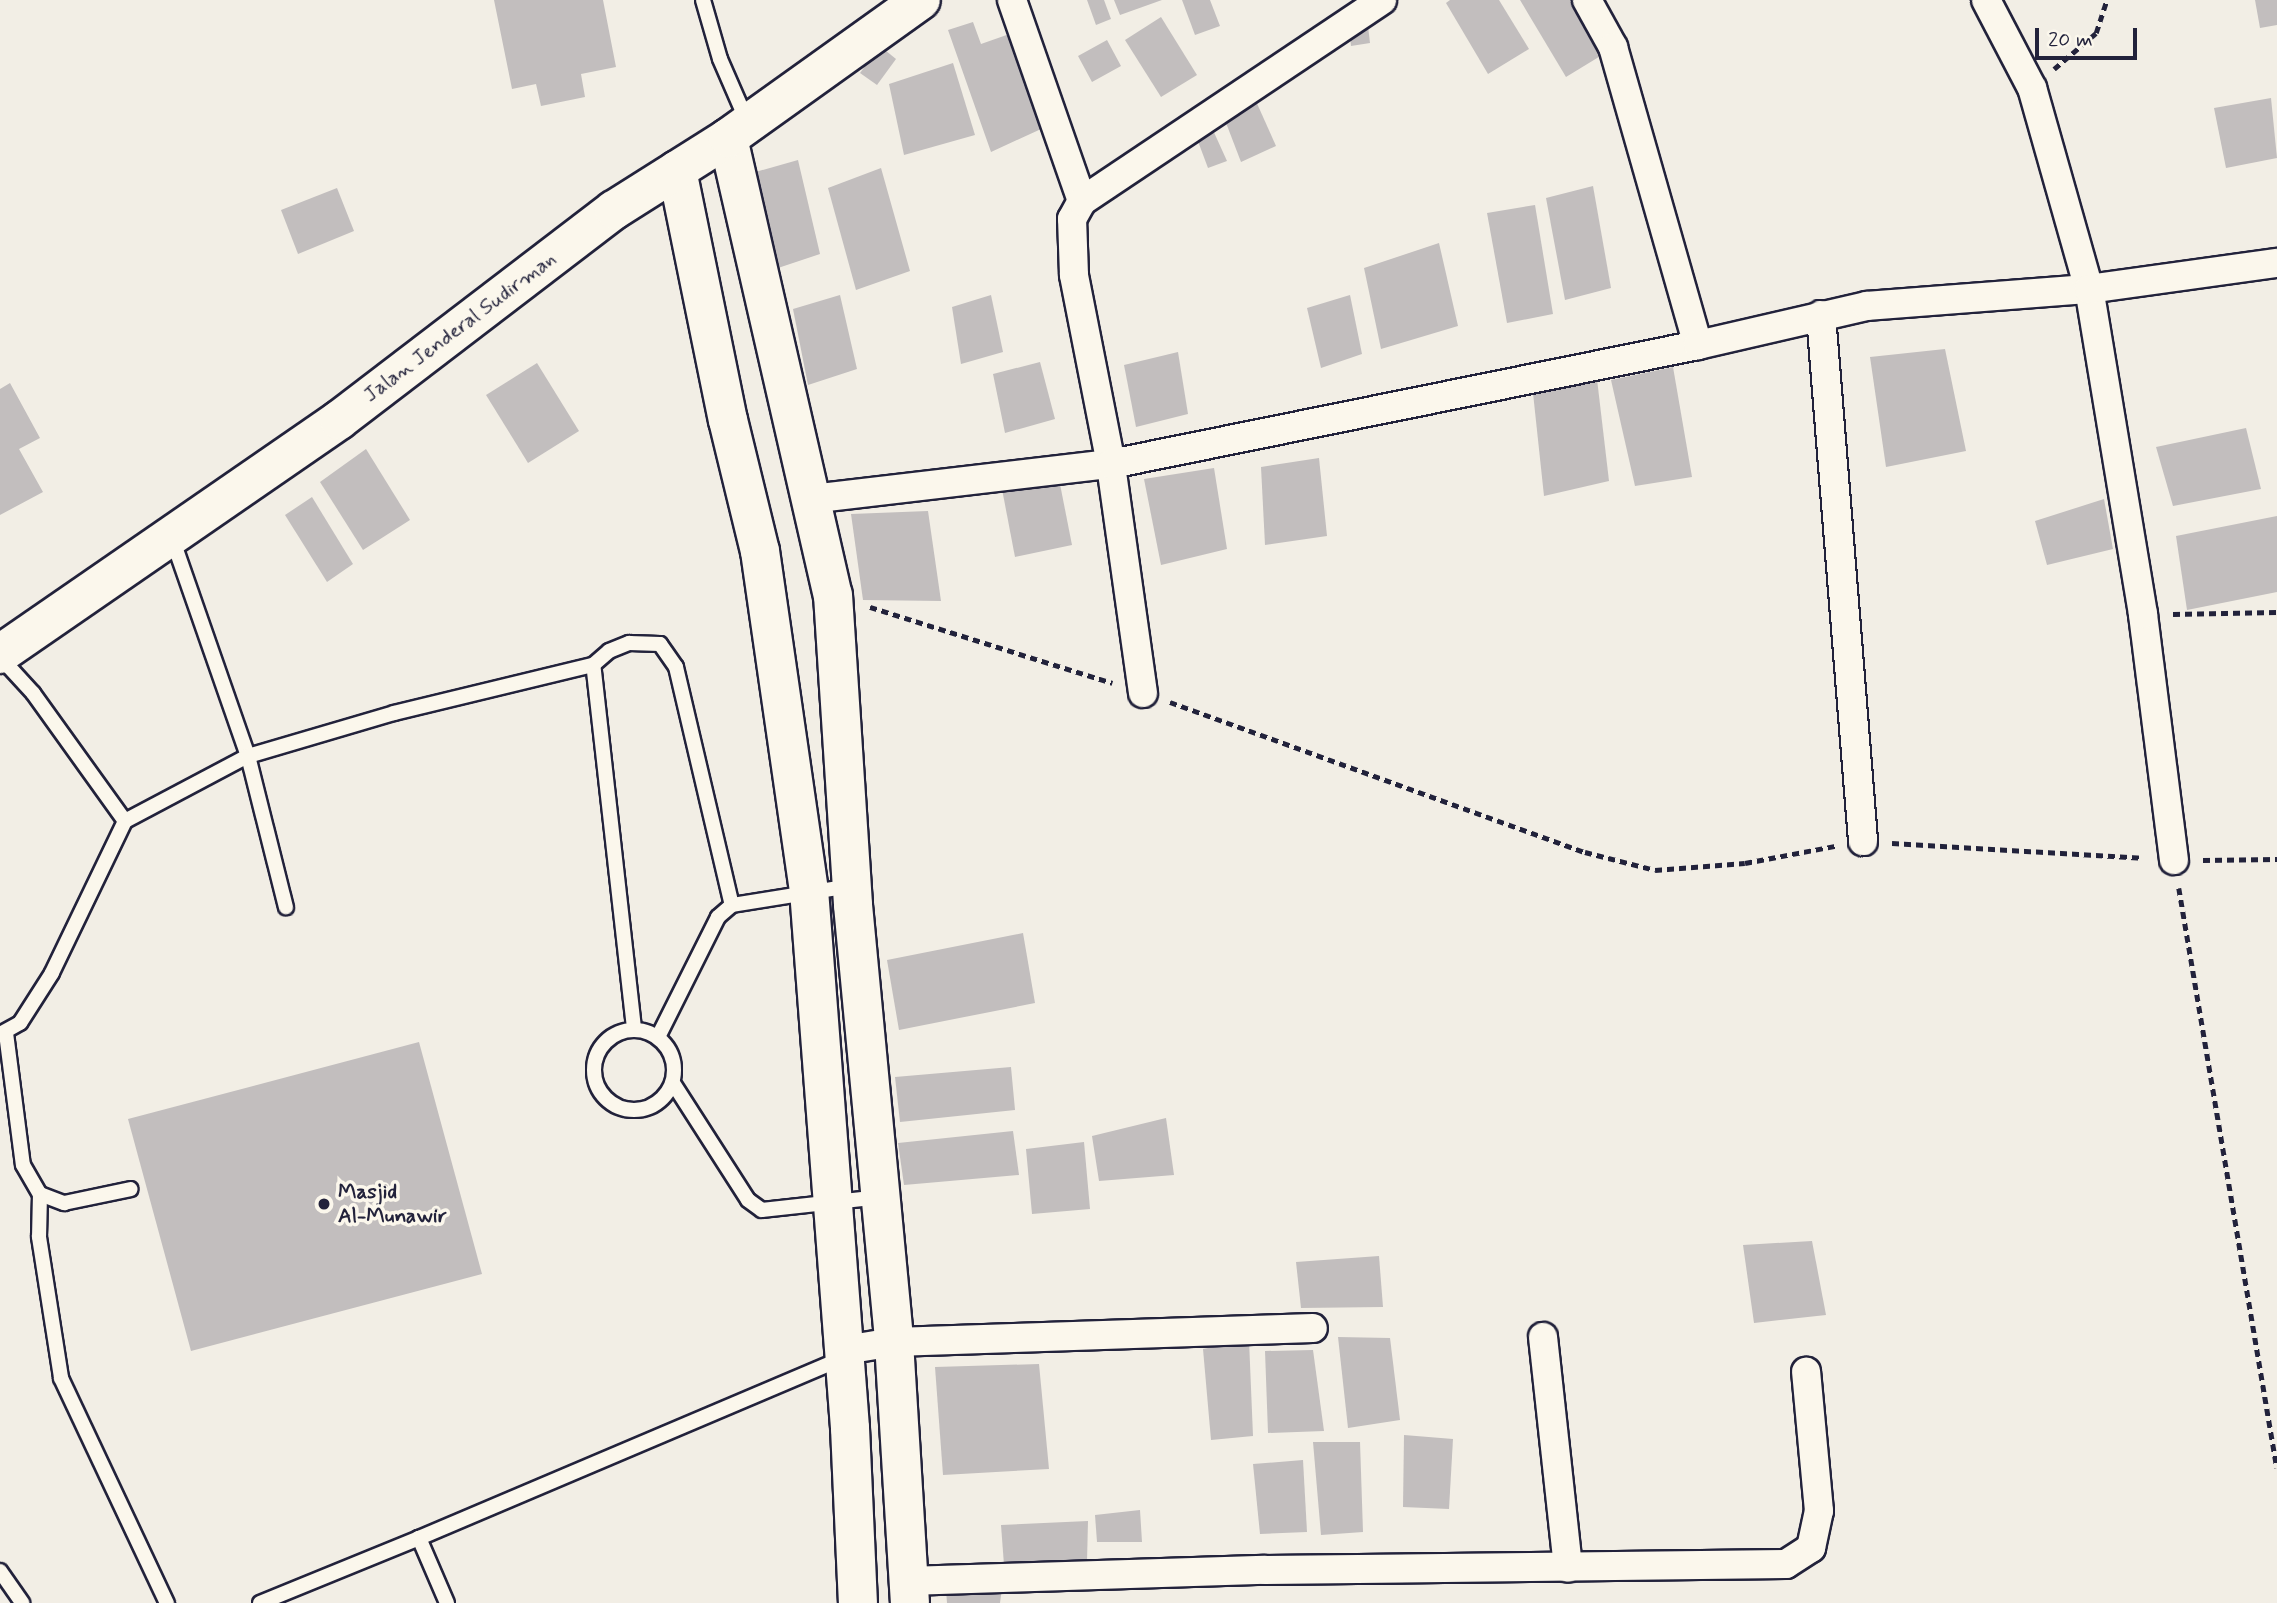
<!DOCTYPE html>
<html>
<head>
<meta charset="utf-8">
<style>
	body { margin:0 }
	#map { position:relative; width:2277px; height:1603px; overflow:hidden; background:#f2eee5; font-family:Mynerve,sans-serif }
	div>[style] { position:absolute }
	.building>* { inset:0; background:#c2bebe }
	.path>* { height:4.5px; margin-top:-2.25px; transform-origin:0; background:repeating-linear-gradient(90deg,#22223b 0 7px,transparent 0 12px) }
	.roads { filter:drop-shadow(2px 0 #22223b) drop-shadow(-2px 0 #22223b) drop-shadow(0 2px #22223b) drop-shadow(0 -2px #22223b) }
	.lane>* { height:14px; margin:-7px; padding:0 7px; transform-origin:7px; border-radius:7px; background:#fbf7ec }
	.lane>.ring { margin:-7px; padding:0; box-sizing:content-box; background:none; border:14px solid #fbf7ec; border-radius:50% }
	.street>* { height:28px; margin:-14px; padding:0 14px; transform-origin:14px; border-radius:14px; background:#fbf7ec }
	.secondary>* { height:38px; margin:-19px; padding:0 19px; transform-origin:19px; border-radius:19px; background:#fbf7ec }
	.highway>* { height:38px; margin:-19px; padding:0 19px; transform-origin:19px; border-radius:19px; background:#fbf7ec }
	.dots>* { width:19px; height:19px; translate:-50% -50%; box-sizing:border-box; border:4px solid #fbf7ec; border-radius:50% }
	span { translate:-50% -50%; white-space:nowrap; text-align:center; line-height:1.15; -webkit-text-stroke:7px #fbf7ec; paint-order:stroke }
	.street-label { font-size:21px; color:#22223b }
	.poi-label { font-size:21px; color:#22223b; font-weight:700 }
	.left { translate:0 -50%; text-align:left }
	.scale { position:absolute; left:2035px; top:28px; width:102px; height:32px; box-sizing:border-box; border:4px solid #22223b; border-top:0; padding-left:9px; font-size:21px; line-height:24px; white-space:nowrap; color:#22223b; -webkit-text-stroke:5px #fbf7ec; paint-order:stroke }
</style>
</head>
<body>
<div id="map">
	<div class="building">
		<div style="clip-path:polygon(494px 0,603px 0,616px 67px,581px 74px,585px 97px,541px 106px,536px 84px,512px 89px)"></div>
		<div style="clip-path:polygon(1087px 0,1104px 0,1111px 19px,1096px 25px)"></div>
		<div style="clip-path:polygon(1114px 0,1162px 0,1120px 15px)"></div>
		<div style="clip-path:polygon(1182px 0,1210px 0,1220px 26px,1195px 35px)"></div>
		<div style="clip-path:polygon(1450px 0,1499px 0,1529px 49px,1488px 74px,1446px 3px)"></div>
		<div style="clip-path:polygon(1520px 0,1576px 0,1607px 52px,1566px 77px)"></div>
		<div style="clip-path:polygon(2255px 0,2277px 0,2277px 25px,2260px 28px)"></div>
		<div style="clip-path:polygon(1161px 17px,1197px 75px,1161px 97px,1125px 40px)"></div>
		<div style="clip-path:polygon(973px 22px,981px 44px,1018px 31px,1052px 124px,991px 152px,948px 30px)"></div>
		<div style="clip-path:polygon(1368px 26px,1370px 43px,1351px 46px,1349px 28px)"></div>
		<div style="clip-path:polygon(1107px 40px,1121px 66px,1092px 82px,1078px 56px)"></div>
		<div style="clip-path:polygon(880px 46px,896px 59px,877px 85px,860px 73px)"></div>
		<div style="clip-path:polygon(953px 63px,975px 135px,904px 155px,889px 84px)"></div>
		<div style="clip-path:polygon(2271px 98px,2277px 158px,2226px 168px,2214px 108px)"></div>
		<div style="clip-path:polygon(1255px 99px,1276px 146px,1241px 162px,1223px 115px)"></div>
		<div style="clip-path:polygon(1212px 128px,1227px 161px,1208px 168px,1196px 136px)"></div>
		<div style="clip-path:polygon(798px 160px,820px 254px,775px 269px,752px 173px)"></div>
		<div style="clip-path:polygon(881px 168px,910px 271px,856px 290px,828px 188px)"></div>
		<div style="clip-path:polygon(1593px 186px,1611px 288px,1565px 300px,1546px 198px)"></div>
		<div style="clip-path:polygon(337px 188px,354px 231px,298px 254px,281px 210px)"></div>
		<div style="clip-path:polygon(1535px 205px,1553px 314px,1507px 323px,1487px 213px)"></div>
		<div style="clip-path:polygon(1439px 243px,1458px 326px,1381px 349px,1364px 268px)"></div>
		<div style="clip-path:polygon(840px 295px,857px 369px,808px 385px,793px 309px)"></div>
		<div style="clip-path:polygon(991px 295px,1003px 352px,961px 364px,952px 307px)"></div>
		<div style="clip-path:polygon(1350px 295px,1362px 354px,1321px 368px,1307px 308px)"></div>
		<div style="clip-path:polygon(1945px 349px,1966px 451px,1886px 467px,1870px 357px)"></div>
		<div style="clip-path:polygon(1178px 352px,1188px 414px,1136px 427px,1124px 365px)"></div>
		<div style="clip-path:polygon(1040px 362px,1055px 419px,1005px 433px,993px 374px)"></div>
		<div style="clip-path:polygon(537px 363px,579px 431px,528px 463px,486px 395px)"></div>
		<div style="clip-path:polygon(1673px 367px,1692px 477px,1635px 486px,1611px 380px)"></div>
		<div style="clip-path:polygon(1597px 379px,1609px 481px,1544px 496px,1533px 393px)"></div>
		<div style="clip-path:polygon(10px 383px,40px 438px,19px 449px,43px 492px,0 515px,0 389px)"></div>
		<div style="clip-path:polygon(2246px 428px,2261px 489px,2173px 506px,2156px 447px)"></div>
		<div style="clip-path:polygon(366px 449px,410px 520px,363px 550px,320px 482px)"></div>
		<div style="clip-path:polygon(1319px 458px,1327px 536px,1265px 545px,1261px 467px)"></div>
		<div style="clip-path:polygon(1214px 468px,1227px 549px,1161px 565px,1144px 479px)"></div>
		<div style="clip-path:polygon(1059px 479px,1072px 545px,1015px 557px,1002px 489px)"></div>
		<div style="clip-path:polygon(312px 497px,353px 564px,327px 582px,285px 515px)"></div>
		<div style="clip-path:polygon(2104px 499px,2113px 549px,2047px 565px,2035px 521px)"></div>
		<div style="clip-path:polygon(928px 511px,941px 601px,863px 600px,851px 514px)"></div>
		<div style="clip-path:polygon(2277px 516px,2277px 592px,2187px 610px,2176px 536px)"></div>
		<div style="clip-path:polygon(1023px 933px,1035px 1003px,899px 1030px,887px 960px)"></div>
		<div style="clip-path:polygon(419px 1042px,482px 1274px,191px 1351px,128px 1119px)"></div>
		<div style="clip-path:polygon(1011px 1067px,1015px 1110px,900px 1122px,895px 1077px)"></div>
		<div style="clip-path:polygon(1166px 1118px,1174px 1175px,1099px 1181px,1092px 1136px)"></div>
		<div style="clip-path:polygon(1013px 1131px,1019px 1175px,904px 1185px,898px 1143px)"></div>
		<div style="clip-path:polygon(1084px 1142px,1090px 1209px,1032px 1214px,1026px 1149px)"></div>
		<div style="clip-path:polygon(1812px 1241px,1826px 1315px,1754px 1323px,1743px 1245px)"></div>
		<div style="clip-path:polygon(1379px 1256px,1383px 1307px,1301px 1308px,1296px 1262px)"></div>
		<div style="clip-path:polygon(1338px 1337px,1390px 1338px,1400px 1420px,1348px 1428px)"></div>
		<div style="clip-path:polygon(1249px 1340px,1253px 1436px,1211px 1440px,1203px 1349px)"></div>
		<div style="clip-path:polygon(1313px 1350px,1324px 1431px,1268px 1433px,1265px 1351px)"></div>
		<div style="clip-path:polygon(1039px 1364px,1049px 1469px,943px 1475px,935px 1367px)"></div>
		<div style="clip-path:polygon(1404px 1435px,1453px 1439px,1449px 1509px,1403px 1507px)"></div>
		<div style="clip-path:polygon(1313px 1442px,1360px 1442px,1363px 1532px,1321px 1535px)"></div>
		<div style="clip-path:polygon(1303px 1460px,1307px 1532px,1260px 1534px,1253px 1464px)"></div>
		<div style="clip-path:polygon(1140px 1510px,1142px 1542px,1097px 1542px,1095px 1515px)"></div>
		<div style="clip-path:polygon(1088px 1521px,1087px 1562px,1004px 1565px,1001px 1525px)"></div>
		<div style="clip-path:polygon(1002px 1588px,1000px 1603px,947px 1603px,946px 1590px)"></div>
	</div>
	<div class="path">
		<div style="left:2054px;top:69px;width:55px;rotate:-40.6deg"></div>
		<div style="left:2096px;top:33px;width:35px;rotate:-72deg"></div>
		<div style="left:870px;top:607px;width:254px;rotate:17.4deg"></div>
		<div style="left:2173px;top:614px;width:104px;rotate:-1.1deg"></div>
		<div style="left:1170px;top:702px;width:441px;rotate:19.9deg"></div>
		<div style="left:1585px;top:852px;width:72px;rotate:14.4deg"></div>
		<div style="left:1655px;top:870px;width:90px;rotate:-4.4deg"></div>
		<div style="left:1745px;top:863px;width:92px;rotate:-10.7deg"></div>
		<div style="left:1892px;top:843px;width:250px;rotate:3.4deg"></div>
		<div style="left:2203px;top:860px;width:74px;rotate:-0.8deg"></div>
		<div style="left:2179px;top:888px;width:588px;rotate:80.41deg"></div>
	</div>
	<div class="roads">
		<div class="lane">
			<div style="left:703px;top:0;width:61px;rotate:73.9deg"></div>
			<div style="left:720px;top:59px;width:68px;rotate:66.5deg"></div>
			<div style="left:172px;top:538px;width:231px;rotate:70.8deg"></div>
			<div style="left:248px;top:756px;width:156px;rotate:75.9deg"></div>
			<div style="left:0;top:657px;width:49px;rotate:47.5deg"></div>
			<div style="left:33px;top:693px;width:158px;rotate:54.3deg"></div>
			<div style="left:125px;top:821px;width:169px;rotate:115.7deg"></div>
			<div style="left:52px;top:973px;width:59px;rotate:122.6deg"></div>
			<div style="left:20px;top:1023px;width:23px;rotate:151deg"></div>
			<div style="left:125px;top:821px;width:139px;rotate:-27.9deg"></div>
			<div style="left:248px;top:756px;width:152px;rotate:-16.4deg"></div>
			<div style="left:394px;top:713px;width:205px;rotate:-13.6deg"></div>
			<div style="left:634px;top:1028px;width:365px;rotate:-96.4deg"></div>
			<div style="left:593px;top:665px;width:21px;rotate:-41deg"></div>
			<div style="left:609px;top:651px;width:22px;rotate:-22deg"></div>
			<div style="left:629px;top:643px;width:31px;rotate:2deg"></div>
			<div style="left:660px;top:644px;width:28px;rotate:55deg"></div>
			<div style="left:676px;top:667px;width:244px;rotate:76.8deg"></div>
			<div class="ring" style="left:594px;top:1030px;width:66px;height:66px"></div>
			<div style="left:6px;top:1033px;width:133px;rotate:82.7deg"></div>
			<div style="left:23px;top:1165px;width:34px;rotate:60deg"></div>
			<div style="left:40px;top:1194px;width:26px;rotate:21deg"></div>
			<div style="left:64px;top:1203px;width:68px;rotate:-11.8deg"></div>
			<div style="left:658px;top:1037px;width:134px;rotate:-63.4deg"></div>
			<div style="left:718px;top:917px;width:18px;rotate:-41deg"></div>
			<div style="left:732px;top:905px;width:120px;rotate:-9.1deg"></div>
			<div style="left:673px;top:1083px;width:139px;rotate:57.3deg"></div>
			<div style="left:748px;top:1200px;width:17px;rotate:36deg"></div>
			<div style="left:762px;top:1210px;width:119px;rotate:-6.3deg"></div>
			<div style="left:40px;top:1194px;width:43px;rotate:91.3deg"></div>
			<div style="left:39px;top:1237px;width:143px;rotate:81.1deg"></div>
			<div style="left:61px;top:1378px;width:249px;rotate:64.8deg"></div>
			<div style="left:0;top:1571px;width:39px;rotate:55deg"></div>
			<div style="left:260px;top:1603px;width:172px;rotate:-22.2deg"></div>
			<div style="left:447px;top:1603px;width:71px;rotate:-113.3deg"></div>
			<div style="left:419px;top:1538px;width:462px;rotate:-23deg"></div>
		</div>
		<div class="street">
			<div style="left:1012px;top:0;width:213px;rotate:70.8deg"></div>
			<div style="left:1587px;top:0;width:54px;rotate:61deg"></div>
			<div style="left:1613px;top:47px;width:310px;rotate:74.1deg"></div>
			<div style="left:1821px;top:315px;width:528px;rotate:85.43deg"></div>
			<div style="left:811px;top:499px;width:302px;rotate:-6.7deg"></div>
			<div style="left:1111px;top:464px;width:193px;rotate:-101.1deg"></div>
			<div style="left:1074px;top:275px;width:56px;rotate:-92deg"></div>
			<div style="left:1072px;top:219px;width:21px;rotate:-61deg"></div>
			<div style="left:1082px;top:201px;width:361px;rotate:-33.8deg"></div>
			<div style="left:1143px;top:693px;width:231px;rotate:-98deg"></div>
			<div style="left:1111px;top:464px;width:599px;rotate:-11.46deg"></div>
			<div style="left:1698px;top:345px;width:173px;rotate:-13deg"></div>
			<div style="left:1867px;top:306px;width:223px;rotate:-4.4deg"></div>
			<div style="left:2089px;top:289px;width:209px;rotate:-105.8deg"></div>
			<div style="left:2032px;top:88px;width:99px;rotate:-117.6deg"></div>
			<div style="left:2174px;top:860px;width:248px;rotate:-97.2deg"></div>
			<div style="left:2143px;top:614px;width:329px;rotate:-99.4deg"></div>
			<div style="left:2089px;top:289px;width:190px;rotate:-7.9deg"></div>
			<div style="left:1543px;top:1337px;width:232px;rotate:83.8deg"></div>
			<div style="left:845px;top:1350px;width:50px;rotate:-9.3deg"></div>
			<div style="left:894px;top:1342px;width:419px;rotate:-1.9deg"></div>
			<div style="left:907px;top:1581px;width:358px;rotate:-1.8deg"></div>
			<div style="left:1265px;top:1570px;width:521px;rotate:-0.66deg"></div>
			<div style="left:1786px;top:1564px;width:30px;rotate:-33deg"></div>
			<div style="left:1811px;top:1548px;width:38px;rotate:-78deg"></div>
			<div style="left:1819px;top:1511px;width:140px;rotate:-95.3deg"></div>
		</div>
		<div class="secondary">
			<div style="left:728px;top:138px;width:469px;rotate:77.1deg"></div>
			<div style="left:833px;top:595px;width:311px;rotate:86.3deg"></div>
			<div style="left:853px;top:905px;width:439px;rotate:84.6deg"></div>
			<div style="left:894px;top:1342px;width:261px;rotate:86.5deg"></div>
			<div style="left:677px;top:170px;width:255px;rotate:78.5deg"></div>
			<div style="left:728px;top:420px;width:135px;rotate:76.3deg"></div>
			<div style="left:760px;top:551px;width:343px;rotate:81.8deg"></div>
			<div style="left:809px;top:890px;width:540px;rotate:85.64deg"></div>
			<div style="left:850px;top:1428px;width:175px;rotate:87.4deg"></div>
		</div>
		<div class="highway">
			<div style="left:0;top:654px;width:412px;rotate:-34.6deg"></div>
			<div style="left:339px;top:420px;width:346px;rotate:-37.4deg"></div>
			<div style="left:614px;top:210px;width:135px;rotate:-32.3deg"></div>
			<div style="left:728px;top:138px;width:237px;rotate:-35.6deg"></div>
		</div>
	</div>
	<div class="dots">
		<div style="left:324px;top:1204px;background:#22223b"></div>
	</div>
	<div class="street-label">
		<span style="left:460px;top:327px;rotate:-37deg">Jalan Jenderal Sudirman</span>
	</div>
	<div class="poi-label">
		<span class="left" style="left:338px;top:1204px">Masjid<br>Al-Munawir</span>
	</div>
	<div class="scale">20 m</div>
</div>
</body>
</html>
